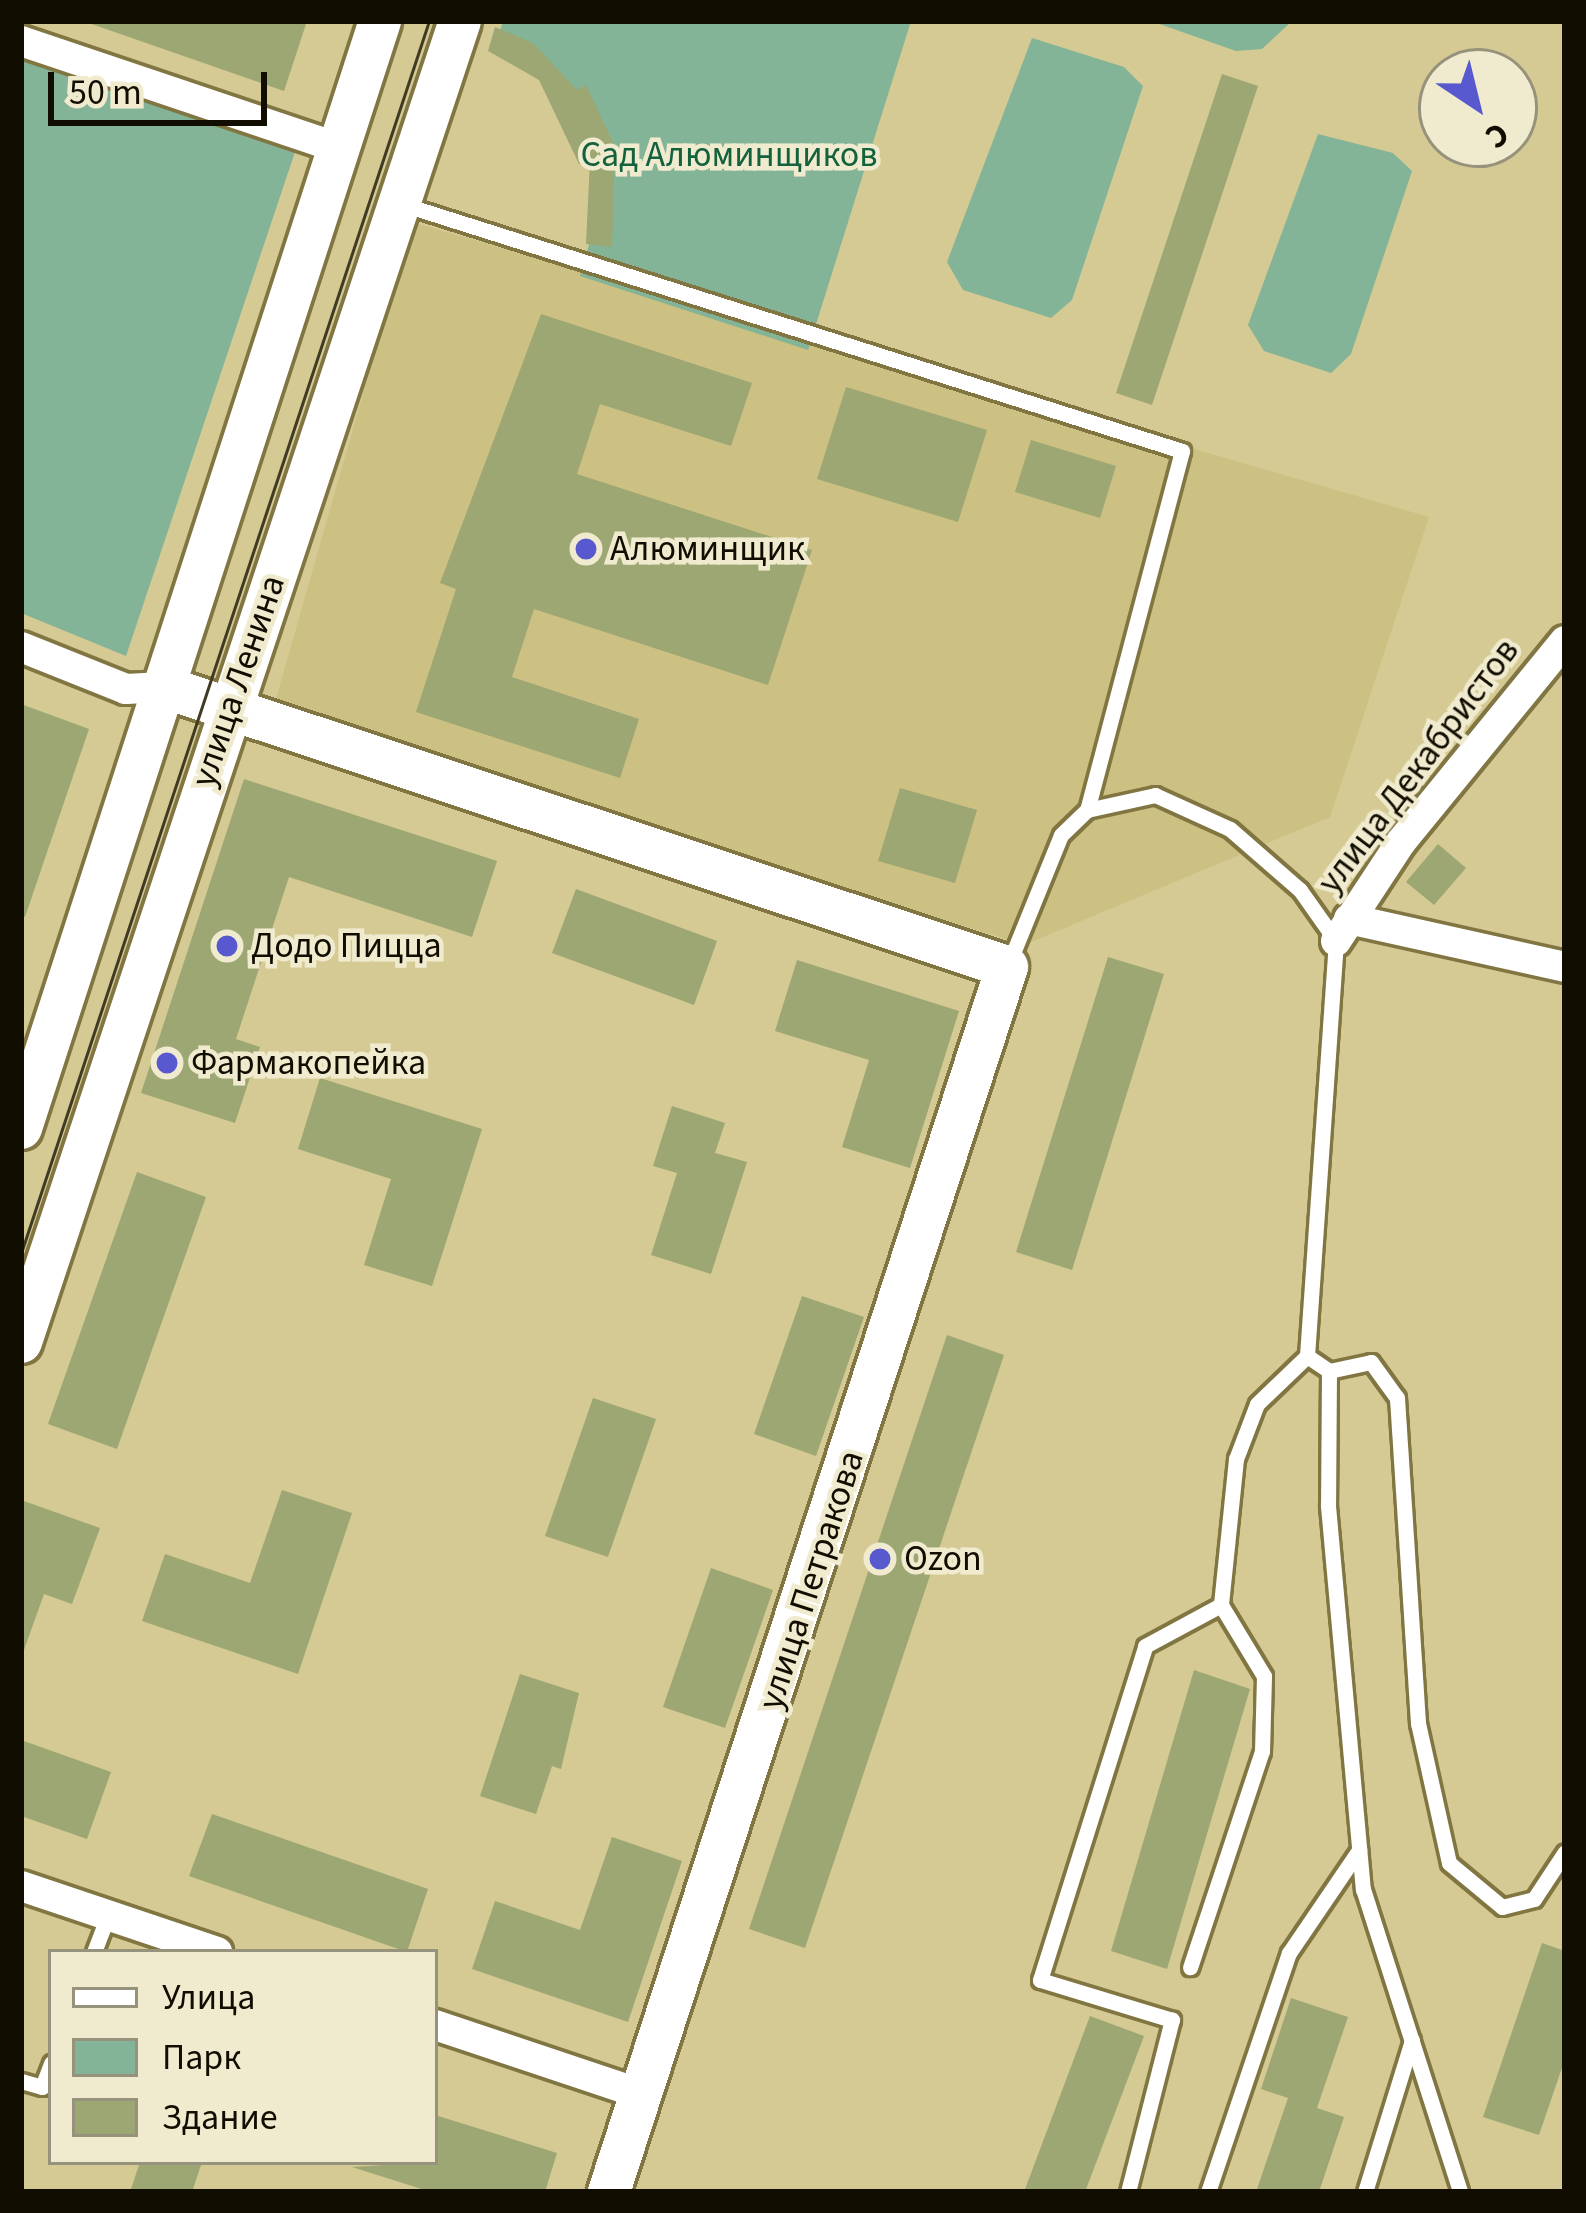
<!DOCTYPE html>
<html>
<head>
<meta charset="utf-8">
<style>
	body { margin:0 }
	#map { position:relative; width:1586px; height:2213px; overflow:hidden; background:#d5ca93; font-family:"Source Sans 3",sans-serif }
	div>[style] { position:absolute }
	.built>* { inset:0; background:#ccc082 }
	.green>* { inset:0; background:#83b497 }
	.building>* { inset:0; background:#9ca773 }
	.roads { filter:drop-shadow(3px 0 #817642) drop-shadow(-3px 0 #817642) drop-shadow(0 3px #817642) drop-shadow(0 -3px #817642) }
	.lane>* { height:15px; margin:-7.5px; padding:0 7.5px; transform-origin:7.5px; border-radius:7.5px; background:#fff }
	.street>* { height:30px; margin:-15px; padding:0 15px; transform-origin:15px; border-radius:15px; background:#fff }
	.secondary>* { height:42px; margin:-21px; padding:0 21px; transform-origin:21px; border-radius:21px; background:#fff }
	.tram>* { height:3px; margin:-1.5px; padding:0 1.5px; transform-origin:1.5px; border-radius:1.5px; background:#413b24 }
	.dots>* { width:33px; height:33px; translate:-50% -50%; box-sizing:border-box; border:6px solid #f0ebcf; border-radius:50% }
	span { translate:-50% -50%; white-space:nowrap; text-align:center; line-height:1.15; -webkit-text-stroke:9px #f0ebcf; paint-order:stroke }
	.park-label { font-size:36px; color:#13613d }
	.poi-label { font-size:36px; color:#110d00 }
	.left { translate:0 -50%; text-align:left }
	.street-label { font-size:36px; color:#110d00 }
	.frame { position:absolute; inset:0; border:24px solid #110d00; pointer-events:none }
	.legend { position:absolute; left:48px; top:1949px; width:390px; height:216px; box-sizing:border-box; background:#f0ebcf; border:3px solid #97927c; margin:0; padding:15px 21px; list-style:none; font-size:36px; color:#110d00 }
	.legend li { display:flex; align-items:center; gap:24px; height:60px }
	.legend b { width:60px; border:3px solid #97927c }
	.north { position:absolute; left:1418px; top:48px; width:120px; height:120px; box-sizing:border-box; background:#f0ebcf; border:3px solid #97927c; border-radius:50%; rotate:145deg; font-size:33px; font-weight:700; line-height:48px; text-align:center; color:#110d00 }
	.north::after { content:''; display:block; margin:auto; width:42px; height:54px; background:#5858cf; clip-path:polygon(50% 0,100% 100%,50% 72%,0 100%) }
	.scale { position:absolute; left:48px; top:72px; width:219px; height:54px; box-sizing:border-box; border:6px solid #110d00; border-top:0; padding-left:15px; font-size:36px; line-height:42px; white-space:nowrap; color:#110d00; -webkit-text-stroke:9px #f0ebcf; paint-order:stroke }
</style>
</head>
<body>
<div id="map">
	<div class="built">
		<div style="clip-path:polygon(412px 222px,1429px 517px,1330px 817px,1024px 945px,274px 706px)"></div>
	</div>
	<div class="green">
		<div style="clip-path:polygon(503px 21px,911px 21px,808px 350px,580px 276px,602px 200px,570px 95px,498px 37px)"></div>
		<div style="clip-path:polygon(1151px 21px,1292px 21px,1262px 49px,1236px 51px)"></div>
		<div style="clip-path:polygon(1032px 38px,1124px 67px,1143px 86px,1072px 300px,1051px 318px,963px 290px,947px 262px)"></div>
		<div style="clip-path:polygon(21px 41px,298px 143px,126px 656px,21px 613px)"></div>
		<div style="clip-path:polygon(1318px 134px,1393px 153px,1412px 171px,1351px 354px,1331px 373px,1264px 351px,1248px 325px)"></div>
	</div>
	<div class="building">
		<div style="clip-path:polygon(83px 21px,307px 21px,284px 91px)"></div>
		<div style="clip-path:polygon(495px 27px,533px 43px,577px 90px,586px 85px,615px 147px,612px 247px,586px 244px,590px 160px,579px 164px,539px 80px,488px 51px)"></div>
		<div style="clip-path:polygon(1222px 74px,1258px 86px,1152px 405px,1116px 393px)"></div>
		<div style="clip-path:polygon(541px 314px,752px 383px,731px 446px,600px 404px,577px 474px,812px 550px,768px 685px,534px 609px,512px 677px,639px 719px,620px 778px,416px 712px,456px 589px,440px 583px)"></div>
		<div style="clip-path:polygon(846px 387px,987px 430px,958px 522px,817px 479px)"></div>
		<div style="clip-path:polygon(1031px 440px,1116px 466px,1100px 518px,1015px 492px)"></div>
		<div style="clip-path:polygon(21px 704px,89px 729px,25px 917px,21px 916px)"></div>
		<div style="clip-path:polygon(244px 779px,497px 861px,472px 937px,289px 877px,236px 1039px,260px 1047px,235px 1123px,141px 1093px)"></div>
		<div style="clip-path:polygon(900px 788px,977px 810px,955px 883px,878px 861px)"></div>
		<div style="clip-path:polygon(1438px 844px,1466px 868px,1434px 905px,1406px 882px)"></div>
		<div style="clip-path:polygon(576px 889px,717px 941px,694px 1005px,552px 953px)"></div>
		<div style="clip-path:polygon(1108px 957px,1164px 974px,1072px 1270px,1016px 1252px)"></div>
		<div style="clip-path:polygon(797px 960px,959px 1011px,910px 1168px,842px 1147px,869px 1060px,775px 1031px)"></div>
		<div style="clip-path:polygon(320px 1078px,482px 1129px,432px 1286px,364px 1265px,391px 1179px,298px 1149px)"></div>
		<div style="clip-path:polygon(672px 1106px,725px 1123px,715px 1153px,747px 1162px,711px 1274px,651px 1255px,677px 1173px,653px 1166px)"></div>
		<div style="clip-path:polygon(137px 1172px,206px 1197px,117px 1449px,48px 1424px)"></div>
		<div style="clip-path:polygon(802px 1296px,864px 1317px,816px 1456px,754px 1434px)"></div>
		<div style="clip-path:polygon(947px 1335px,1004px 1355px,805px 1948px,749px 1929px)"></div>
		<div style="clip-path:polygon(593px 1398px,656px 1419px,608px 1557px,545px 1536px)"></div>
		<div style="clip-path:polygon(282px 1490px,352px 1513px,298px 1674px,142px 1621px,165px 1554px,250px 1583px)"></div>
		<div style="clip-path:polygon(21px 1500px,100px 1528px,72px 1604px,44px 1594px,24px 1650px)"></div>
		<div style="clip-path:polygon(711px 1568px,773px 1590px,725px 1728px,663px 1707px)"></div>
		<div style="clip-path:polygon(1194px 1670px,1250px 1689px,1167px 1969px,1111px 1951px)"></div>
		<div style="clip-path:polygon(520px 1674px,579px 1693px,561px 1769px,552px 1766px,536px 1814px,480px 1796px)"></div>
		<div style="clip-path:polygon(21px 1740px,111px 1772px,87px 1839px,21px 1816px)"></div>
		<div style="clip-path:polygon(212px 1814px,428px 1889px,407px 1952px,189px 1876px)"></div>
		<div style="clip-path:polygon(612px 1837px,682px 1861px,628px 2022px,472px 1969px,495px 1901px,580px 1930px)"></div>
		<div style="clip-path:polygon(1542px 1943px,1565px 1951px,1565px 2059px,1539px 2135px,1483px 2117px)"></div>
		<div style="clip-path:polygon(1291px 1998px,1348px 2017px,1317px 2108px,1344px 2117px,1319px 2192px,1256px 2192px,1288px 2098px,1261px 2089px)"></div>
		<div style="clip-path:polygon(1090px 2016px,1144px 2036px,1085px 2192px,1024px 2192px)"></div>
		<div style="clip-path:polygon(435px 2115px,557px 2153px,545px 2192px,431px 2192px,352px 2167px,435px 2162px)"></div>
		<div style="clip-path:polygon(140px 2162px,202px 2162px,192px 2192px,130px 2192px)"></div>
	</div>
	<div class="roads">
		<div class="lane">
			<div style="left:402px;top:204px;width:818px;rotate:17.57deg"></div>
			<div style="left:1182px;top:451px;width:371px;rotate:104.8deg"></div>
			<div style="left:1009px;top:963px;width:138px;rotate:-67.9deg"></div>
			<div style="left:1061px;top:835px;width:36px;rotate:-44deg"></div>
			<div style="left:1087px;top:810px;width:70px;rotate:-12.4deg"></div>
			<div style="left:1155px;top:795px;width:82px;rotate:24.4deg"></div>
			<div style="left:1230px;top:829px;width:93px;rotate:41.1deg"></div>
			<div style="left:1300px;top:890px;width:62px;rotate:54.8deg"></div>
			<div style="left:1336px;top:941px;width:416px;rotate:94deg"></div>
			<div style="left:1307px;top:1356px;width:69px;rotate:136.2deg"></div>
			<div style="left:1257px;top:1404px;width:59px;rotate:110.9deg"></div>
			<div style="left:1236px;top:1459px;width:147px;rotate:95.9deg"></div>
			<div style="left:1307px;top:1356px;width:27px;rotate:34deg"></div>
			<div style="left:1329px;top:1371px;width:135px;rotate:90.4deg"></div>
			<div style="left:1328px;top:1506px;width:385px;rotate:84.8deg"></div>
			<div style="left:1363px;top:1889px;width:318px;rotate:72.2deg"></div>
			<div style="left:1329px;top:1371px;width:43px;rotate:-12.1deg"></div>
			<div style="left:1371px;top:1362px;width:44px;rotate:54.2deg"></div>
			<div style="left:1397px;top:1398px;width:326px;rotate:86.3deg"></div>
			<div style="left:1418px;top:1723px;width:143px;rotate:77.5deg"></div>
			<div style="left:1449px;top:1863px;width:69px;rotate:39.7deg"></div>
			<div style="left:1502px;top:1907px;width:33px;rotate:-14deg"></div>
			<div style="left:1534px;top:1899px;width:56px;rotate:-56.6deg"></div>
			<div style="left:94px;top:1952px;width:39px;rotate:-69deg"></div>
			<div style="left:21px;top:2081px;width:22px;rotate:16deg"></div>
			<div style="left:42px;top:2087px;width:26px;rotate:-69deg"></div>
			<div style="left:1128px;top:2192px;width:178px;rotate:-75.7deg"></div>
			<div style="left:1172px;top:2020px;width:138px;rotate:-163.1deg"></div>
			<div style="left:1040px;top:1980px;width:350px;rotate:-72.5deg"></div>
			<div style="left:1145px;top:1646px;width:86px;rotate:-28.3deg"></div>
			<div style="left:1221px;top:1605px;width:83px;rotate:58.8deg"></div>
			<div style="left:1264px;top:1676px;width:75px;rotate:91.5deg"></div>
			<div style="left:1262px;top:1751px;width:228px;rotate:108.4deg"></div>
			<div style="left:1208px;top:2192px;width:252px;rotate:-71.3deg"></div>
			<div style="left:1289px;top:1953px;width:125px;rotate:-55.8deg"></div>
			<div style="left:1365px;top:2192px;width:159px;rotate:-72.8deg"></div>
		</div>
		<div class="street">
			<div style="left:21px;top:41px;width:332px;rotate:18.6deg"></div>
			<div style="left:21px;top:647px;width:113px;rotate:21.8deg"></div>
			<div style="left:126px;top:689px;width:38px;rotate:-3deg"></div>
			<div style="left:1349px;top:919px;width:221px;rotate:12.5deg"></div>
			<div style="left:1336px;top:941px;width:118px;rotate:-56.7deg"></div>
			<div style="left:1401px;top:842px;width:259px;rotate:-50.8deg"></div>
			<div style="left:21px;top:1886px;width:207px;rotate:18.6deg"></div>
			<div style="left:435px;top:2025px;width:217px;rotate:18.5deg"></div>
		</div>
		<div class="secondary">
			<div style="left:164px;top:687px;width:888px;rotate:18.37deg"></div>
			<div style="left:1007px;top:967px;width:1288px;rotate:108deg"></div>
			<div style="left:21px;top:1128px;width:1164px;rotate:-72.03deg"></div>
			<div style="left:21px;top:1342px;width:1392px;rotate:-71.62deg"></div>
		</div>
	</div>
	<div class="tram">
		<div style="left:21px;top:1253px;width:1298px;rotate:-71.68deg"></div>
	</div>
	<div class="dots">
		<div style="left:586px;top:549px;background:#5858cf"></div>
		<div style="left:227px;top:946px;background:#5858cf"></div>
		<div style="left:167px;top:1063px;background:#5858cf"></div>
		<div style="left:880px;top:1559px;background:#5858cf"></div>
	</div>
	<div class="park-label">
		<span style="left:729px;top:155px">Сад Алюминщиков</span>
	</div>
	<div class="poi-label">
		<span class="left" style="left:610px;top:549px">Алюминщик</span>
		<span class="left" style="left:251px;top:946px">Додо Пицца</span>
		<span class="left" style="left:191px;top:1063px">Фармакопейка</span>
		<span class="left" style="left:904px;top:1559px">Ozon</span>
	</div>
	<div class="street-label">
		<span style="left:238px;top:681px;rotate:-71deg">улица Ленина</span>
		<span style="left:1418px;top:766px;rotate:-53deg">улица Декабристов</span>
		<span style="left:811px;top:1580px;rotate:-72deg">улица Петракова</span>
	</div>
	<div class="frame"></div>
	<ul class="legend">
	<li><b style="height:15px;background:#fff"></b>Улица</li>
	<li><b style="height:33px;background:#83b497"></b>Парк</li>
	<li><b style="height:33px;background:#9ca773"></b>Здание</li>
	</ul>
	<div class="north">С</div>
	<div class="scale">50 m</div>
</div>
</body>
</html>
